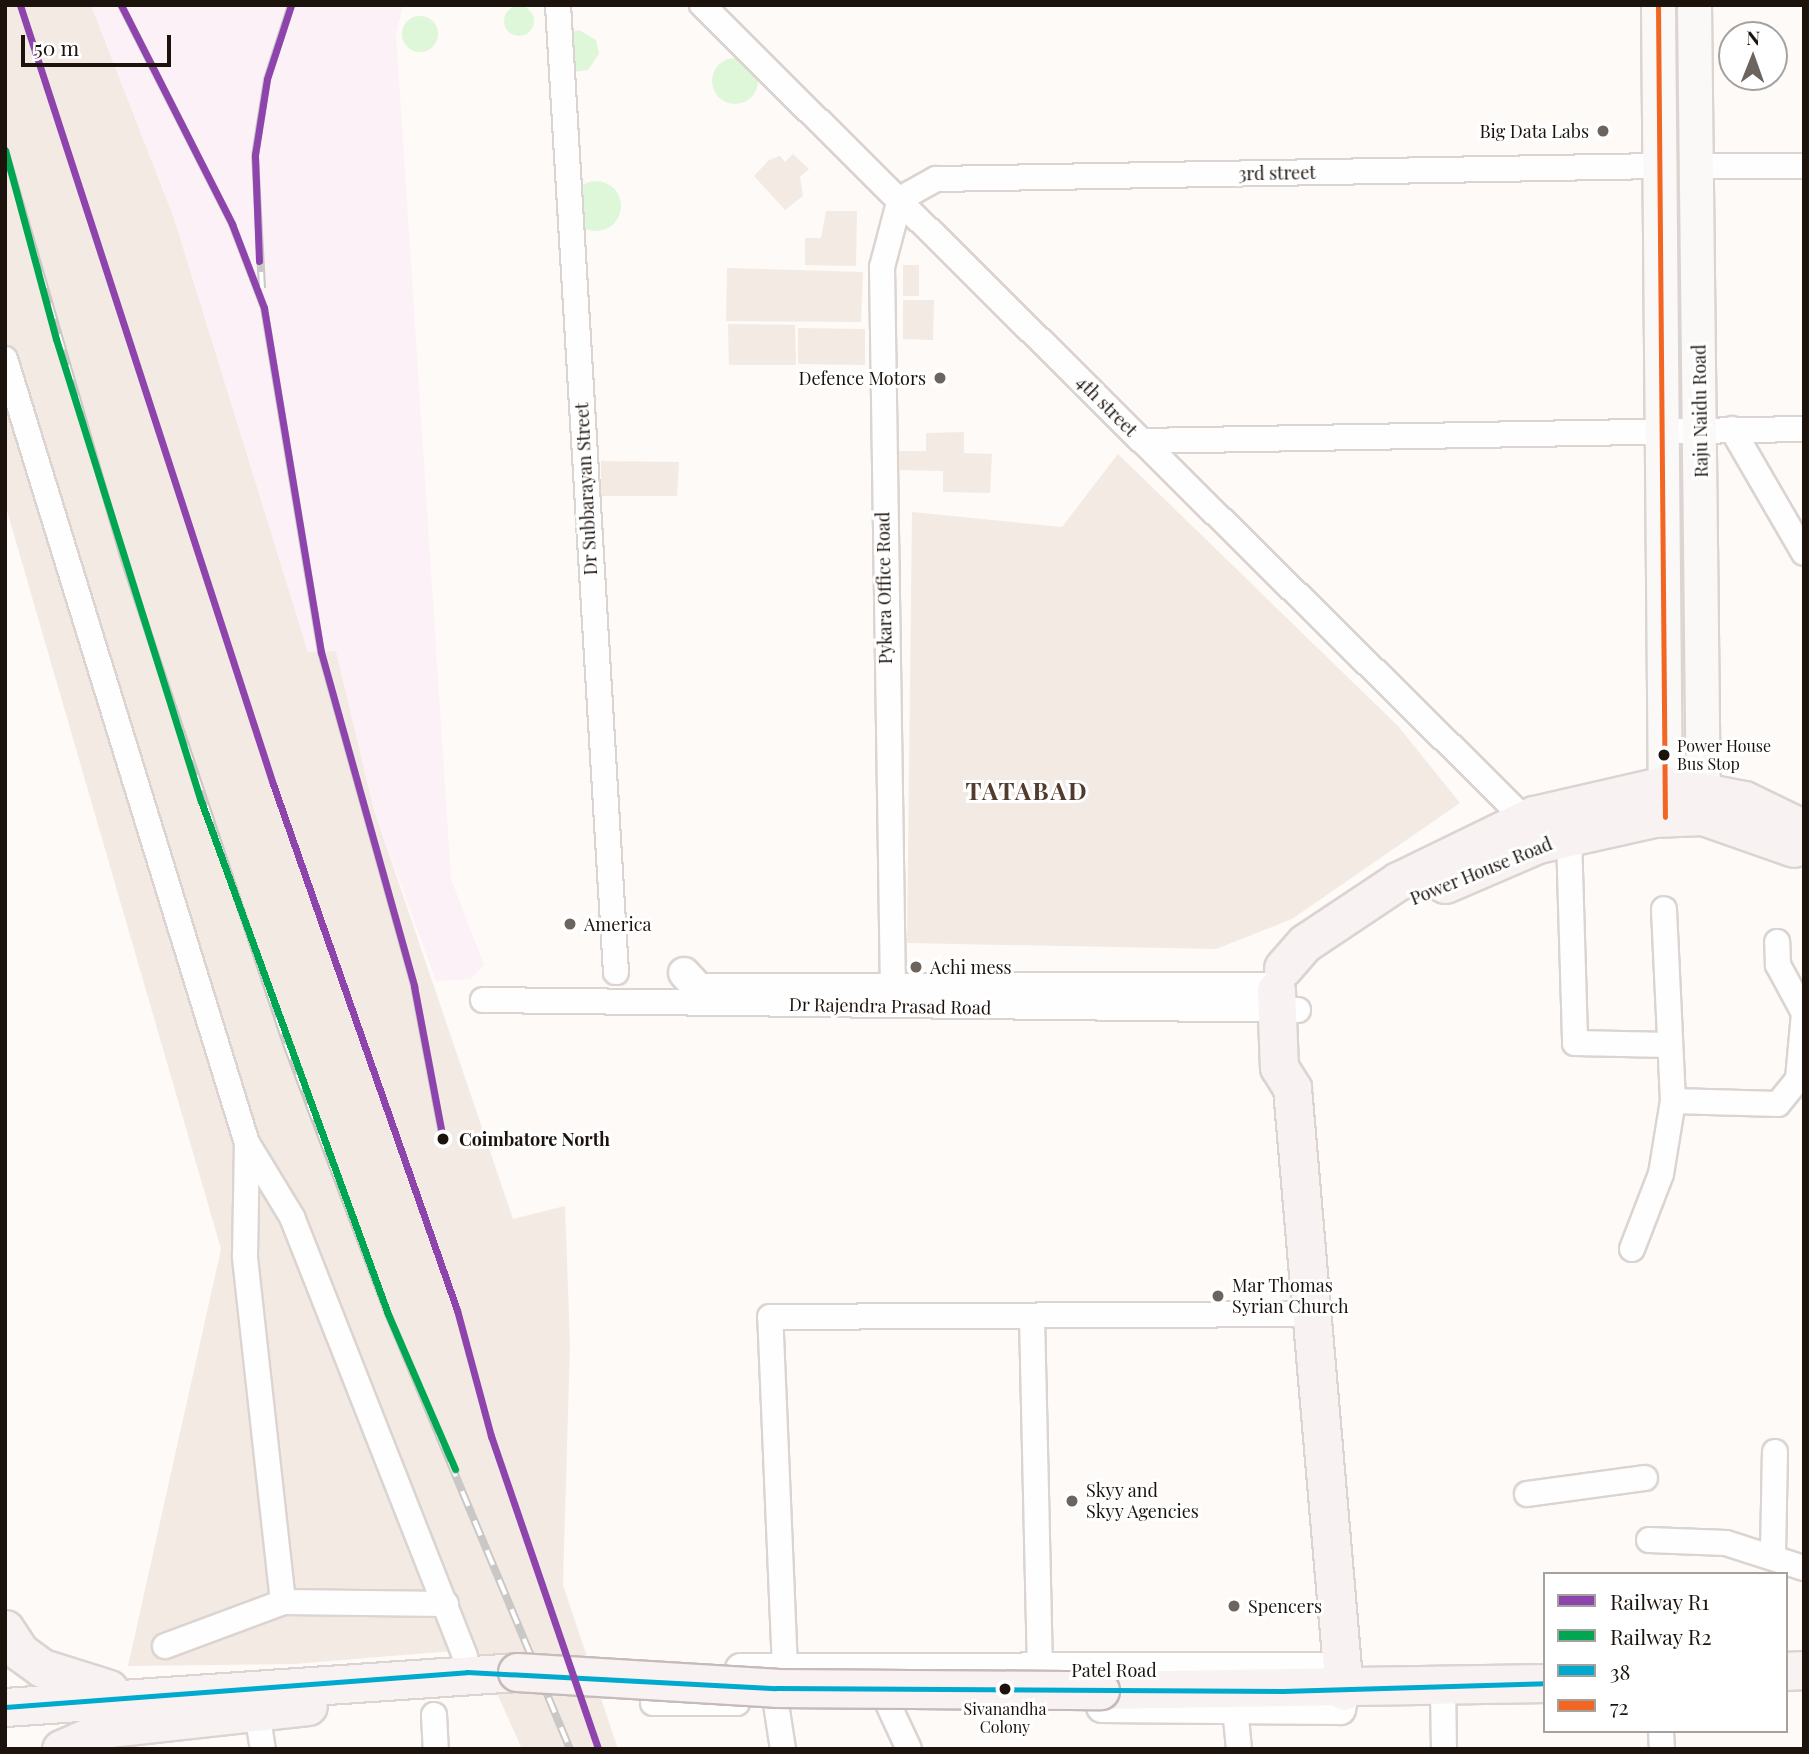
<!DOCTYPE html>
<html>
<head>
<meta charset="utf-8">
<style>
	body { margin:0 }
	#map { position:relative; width:1809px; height:1754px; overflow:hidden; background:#fdfaf7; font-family:"Playfair Display",serif }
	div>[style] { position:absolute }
	.built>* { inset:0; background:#f3eae4 }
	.industrial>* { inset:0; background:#fcf1f6 }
	.green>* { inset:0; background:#dff7d9 }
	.round { border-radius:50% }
	.roads { filter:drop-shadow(2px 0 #dbd4d0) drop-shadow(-2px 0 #dbd4d0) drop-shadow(0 2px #dbd4d0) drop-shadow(0 -2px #dbd4d0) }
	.minor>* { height:24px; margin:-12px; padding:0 12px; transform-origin:12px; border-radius:12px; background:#fffefe }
	.tertiary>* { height:30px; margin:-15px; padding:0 15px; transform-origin:15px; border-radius:15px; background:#fffefe }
	.secondary>* { height:33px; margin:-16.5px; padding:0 16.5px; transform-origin:16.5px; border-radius:16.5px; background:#fbf8f8 }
	.primary>* { height:37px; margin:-18.5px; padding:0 18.5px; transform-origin:18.5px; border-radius:18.5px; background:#f8f2f3 }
	.rail>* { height:8px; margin-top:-4px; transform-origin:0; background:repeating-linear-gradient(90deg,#fff 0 16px,#c9c8c7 0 32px); box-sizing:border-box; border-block:2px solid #c9c8c7 }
	.bridges { filter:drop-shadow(2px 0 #c6bbba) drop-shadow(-2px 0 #c6bbba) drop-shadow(0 2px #c6bbba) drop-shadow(0 -2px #c6bbba) }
	.primary-bridge>* { height:37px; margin:-18.5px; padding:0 18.5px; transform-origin:18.5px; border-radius:18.5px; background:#f8f2f3 }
	.bus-1>* { height:5px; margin:-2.5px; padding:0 2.5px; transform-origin:2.5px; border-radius:2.5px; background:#00a9ce }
	.bus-2>* { height:5px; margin:-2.5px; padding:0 2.5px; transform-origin:2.5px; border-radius:2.5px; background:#f26522 }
	.rail-1>* { height:7px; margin:-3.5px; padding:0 3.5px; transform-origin:3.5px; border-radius:3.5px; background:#8e44ad }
	.rail-2>* { height:7px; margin:-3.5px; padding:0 3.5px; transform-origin:3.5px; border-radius:3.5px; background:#00a651 }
	.dots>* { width:19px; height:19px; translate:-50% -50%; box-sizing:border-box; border:4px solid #fff; border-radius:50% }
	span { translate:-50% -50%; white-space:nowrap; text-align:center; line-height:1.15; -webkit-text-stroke:6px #fff; paint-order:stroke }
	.bus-label { font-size:16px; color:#1d130d }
	.left { translate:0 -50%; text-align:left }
	.poi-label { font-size:18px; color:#1d130d }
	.right { translate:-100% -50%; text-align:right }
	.street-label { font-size:18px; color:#1d130d }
	.stop-label { font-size:18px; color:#1d130d; font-weight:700 }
	.district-label { font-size:24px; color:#523b2c; font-weight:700; letter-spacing:2px }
	.frame { position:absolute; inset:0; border:7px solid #1d130d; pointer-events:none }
	.legend { position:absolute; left:1543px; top:1572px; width:245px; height:161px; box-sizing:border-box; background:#fff; border:2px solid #a5a19e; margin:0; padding:9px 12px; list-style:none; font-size:21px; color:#1d130d }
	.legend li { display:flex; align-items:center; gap:14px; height:35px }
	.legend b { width:35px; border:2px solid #a5a19e }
	.north { position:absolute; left:1718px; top:21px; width:70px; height:70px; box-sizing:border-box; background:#fff; border:2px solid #a5a19e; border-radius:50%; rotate:1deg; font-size:19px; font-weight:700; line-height:28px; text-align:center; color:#1d130d }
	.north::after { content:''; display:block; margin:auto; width:24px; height:32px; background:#6b645f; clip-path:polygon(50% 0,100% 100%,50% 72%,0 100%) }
	.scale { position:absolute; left:21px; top:35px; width:150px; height:32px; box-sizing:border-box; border:4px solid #1d130d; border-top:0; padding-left:9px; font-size:21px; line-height:24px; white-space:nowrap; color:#1d130d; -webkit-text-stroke:5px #fff; paint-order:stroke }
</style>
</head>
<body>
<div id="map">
	<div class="built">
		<div style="clip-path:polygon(5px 5px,91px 5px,174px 218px,308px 652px,336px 651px,374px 810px,513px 1219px,565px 1206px,570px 1344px,563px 1585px,618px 1749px,522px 1749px,477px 1649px,294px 1664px,128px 1666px,221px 1249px,5px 504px)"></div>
		<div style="clip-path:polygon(793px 154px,809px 169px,800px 177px,803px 196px,785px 210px,754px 176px,769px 160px,780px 156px,785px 162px)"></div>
		<div style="clip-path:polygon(826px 211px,857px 211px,856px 266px,805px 265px,805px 238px,821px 238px)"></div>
		<div style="clip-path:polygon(903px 265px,919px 265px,919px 296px,903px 296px)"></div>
		<div style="clip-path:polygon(727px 268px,863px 272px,861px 322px,726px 321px)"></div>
		<div style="clip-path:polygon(903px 300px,934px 300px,933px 340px,903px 339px)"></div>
		<div style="clip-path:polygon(728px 324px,795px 325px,796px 365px,729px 365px)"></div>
		<div style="clip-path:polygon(798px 328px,865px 329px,865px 365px,798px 364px)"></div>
		<div style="clip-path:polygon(964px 432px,964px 453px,992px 454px,990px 493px,943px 492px,943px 471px,899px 470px,899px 451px,926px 451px,926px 433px)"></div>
		<div style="clip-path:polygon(1118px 454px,1398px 726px,1460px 803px,1292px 919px,1216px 949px,907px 943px,912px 512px,1062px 527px)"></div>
		<div style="clip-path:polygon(601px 461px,679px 462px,677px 496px,601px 496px)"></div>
	</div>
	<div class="industrial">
		<div style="clip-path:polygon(91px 5px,403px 5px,396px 34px,451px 879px,484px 965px,471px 979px,436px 981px,374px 810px,336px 651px,308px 652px,174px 218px)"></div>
	</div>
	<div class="green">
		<div class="round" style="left:504px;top:6px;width:30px;height:30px"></div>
		<div class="round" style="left:402px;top:16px;width:36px;height:36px"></div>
		<div style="clip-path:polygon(579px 30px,596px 40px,599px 54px,588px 70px,574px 72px,566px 34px)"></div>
		<div class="round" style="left:712px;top:58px;width:46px;height:46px"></div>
		<div class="round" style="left:571px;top:181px;width:50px;height:50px"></div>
	</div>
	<div class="roads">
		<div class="minor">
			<div style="left:558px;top:5px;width:969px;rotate:86.57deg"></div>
			<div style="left:702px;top:5px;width:619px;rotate:44.74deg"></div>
			<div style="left:1142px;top:441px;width:662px;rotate:-1.04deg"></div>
			<div style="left:1696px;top:166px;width:108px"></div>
			<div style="left:5px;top:359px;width:820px;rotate:72.85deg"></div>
			<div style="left:247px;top:1143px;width:87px;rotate:58.7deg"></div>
			<div style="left:292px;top:1217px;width:472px;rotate:68.5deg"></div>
			<div style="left:1732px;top:429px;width:143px;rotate:59.9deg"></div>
			<div style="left:1142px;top:441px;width:537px;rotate:44.62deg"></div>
			<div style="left:1569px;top:837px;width:206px;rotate:88.3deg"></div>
			<div style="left:1575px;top:1043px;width:94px;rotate:1.2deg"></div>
			<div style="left:893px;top:991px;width:724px;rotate:-90.87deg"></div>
			<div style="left:882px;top:267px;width:70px;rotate:-75.2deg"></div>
			<div style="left:900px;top:199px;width:41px;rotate:-29.1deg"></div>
			<div style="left:936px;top:179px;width:723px;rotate:-1.03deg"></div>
			<div style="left:483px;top:1000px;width:815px;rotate:0.7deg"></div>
			<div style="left:1673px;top:1101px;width:105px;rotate:1.6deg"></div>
			<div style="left:1778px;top:1104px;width:32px;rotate:-51deg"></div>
			<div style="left:1798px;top:1079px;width:66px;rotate:-84.8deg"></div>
			<div style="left:1804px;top:1013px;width:55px;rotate:-118.4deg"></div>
			<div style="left:1778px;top:965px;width:23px;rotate:-92deg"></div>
			<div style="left:1632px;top:1249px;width:80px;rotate:-68.9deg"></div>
			<div style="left:1661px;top:1174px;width:74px;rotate:-80.7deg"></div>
			<div style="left:1673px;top:1101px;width:192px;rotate:-92.7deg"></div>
			<div style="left:1032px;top:1317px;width:354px;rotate:88.7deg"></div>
			<div style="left:1527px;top:1494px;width:119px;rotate:-7.7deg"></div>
			<div style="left:1649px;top:1540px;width:77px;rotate:2.2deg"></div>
			<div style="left:1726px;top:1543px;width:82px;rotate:17.8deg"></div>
			<div style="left:1773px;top:1554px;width:102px;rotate:-88.9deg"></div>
			<div style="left:283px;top:1602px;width:163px;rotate:0.7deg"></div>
			<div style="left:165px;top:1646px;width:126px;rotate:-20.4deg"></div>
			<div style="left:283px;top:1602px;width:348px;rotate:-96.3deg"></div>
			<div style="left:245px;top:1256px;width:112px;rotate:-89deg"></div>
			<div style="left:785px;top:1669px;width:352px;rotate:-92.4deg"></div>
			<div style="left:770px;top:1317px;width:540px;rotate:-0.32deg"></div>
			<div style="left:1443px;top:1687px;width:62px;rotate:89.1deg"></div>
			<div style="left:653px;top:1703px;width:84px"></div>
			<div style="left:776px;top:1704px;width:46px;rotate:81.2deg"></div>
			<div style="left:889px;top:1706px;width:47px;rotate:65.1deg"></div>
			<div style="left:1235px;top:1708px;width:41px;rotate:84.4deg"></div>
			<div style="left:434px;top:1715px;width:34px;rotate:87deg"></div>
			<div style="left:260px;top:1731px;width:18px;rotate:81deg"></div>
			<div style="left:1661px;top:1731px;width:18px;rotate:87deg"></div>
		</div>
		<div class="tertiary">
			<div style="left:684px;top:973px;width:22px;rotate:47deg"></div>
			<div style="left:699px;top:989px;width:576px;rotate:-0.1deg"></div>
			<div style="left:737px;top:1686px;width:17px;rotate:-77deg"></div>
			<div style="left:741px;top:1669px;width:602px;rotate:-0.1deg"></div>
			<div style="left:1102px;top:1707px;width:238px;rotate:0.5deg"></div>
			<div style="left:1340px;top:1709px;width:18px;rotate:-77deg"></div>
		</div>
		<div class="secondary">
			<div style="left:1658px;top:5px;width:806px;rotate:89.5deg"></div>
			<div style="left:1694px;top:5px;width:811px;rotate:89.36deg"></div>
		</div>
		<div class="primary">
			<div style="left:1445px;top:884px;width:101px;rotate:-23.3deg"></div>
			<div style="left:1538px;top:844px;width:119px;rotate:-12.6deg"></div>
			<div style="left:1654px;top:818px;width:49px;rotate:-2.3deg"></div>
			<div style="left:1703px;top:816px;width:96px;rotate:19.4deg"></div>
			<div style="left:1283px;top:968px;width:33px;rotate:-49deg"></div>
			<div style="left:1305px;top:943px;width:112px;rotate:-33.7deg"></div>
			<div style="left:1398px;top:881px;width:151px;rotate:-25.9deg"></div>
			<div style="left:1534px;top:815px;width:134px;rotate:-12.9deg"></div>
			<div style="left:1665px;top:785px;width:80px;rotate:10.8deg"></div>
			<div style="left:1744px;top:800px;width:67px;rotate:25.8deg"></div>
			<div style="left:1276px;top:990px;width:77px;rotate:87.8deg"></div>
			<div style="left:1279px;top:1067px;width:25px;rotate:58deg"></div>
			<div style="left:1292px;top:1088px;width:605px;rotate:85.07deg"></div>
			<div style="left:5px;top:1629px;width:27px;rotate:57deg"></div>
			<div style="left:20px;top:1652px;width:27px;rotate:36deg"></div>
			<div style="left:42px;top:1668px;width:70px;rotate:17.4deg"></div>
			<div style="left:1786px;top:1671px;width:18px;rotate:-3deg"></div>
			<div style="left:1100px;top:1690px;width:445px;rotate:-0.9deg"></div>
			<div style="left:5px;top:1707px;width:513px;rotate:-3.91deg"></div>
			<div style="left:61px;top:1749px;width:52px;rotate:-23.6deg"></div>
			<div style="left:109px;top:1728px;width:200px;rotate:-6.3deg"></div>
		</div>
	</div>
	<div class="rail">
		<div style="left:121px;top:5px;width:246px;rotate:63.1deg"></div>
		<div style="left:232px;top:224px;width:90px;rotate:69.1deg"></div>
		<div style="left:264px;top:308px;width:349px;rotate:80.6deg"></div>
		<div style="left:321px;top:652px;width:347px;rotate:74.4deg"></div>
		<div style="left:414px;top:986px;width:156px;rotate:79.3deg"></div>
		<div style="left:5px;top:150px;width:430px;rotate:73.8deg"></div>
		<div style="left:125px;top:563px;width:507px;rotate:71.49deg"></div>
		<div style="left:286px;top:1044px;width:289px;rotate:69.3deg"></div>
		<div style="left:388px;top:1314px;width:472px;rotate:67.3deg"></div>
		<div style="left:262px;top:288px;width:133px;rotate:-93deg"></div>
		<div style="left:255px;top:155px;width:77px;rotate:-81deg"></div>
		<div style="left:267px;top:79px;width:78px;rotate:-72deg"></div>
	</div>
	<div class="bridges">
		<div class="primary-bridge">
			<div style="left:517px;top:1672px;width:259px;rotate:3.5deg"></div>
			<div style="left:776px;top:1688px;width:324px;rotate:0.4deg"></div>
		</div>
	</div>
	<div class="bus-1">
		<div style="left:5px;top:1707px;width:463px;rotate:-4.3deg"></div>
		<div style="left:467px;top:1672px;width:309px;rotate:3deg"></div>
		<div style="left:776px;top:1688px;width:507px;rotate:0.34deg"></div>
		<div style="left:1283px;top:1691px;width:262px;rotate:-1.7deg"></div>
	</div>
	<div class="bus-2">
		<div style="left:1658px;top:5px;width:812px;rotate:89.51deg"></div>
	</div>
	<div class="rail-1">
		<div style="left:20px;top:5px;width:819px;rotate:72.01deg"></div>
		<div style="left:273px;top:784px;width:557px;rotate:70.72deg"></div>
		<div style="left:457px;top:1310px;width:131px;rotate:74.9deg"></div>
		<div style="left:491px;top:1436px;width:331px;rotate:71.1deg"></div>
		<div style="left:121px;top:5px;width:246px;rotate:63.1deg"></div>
		<div style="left:232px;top:224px;width:90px;rotate:69.1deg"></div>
		<div style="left:264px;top:308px;width:349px;rotate:80.6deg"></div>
		<div style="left:321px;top:652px;width:347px;rotate:74.4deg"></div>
		<div style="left:414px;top:986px;width:156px;rotate:79.3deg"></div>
		<div style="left:259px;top:261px;width:106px;rotate:-92.2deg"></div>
		<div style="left:255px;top:155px;width:77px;rotate:-81deg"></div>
		<div style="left:267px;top:79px;width:78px;rotate:-72deg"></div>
	</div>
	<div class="rail-2">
		<div style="left:5px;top:150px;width:196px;rotate:74.9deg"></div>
		<div style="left:56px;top:339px;width:484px;rotate:72.6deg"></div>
		<div style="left:201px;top:801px;width:546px;rotate:69.97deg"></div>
		<div style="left:388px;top:1314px;width:169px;rotate:66.6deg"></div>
	</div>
	<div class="dots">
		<div style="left:1603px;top:131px;background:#6b645f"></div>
		<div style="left:940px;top:378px;background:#6b645f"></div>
		<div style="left:1664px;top:755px;background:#1d130d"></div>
		<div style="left:570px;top:924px;background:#6b645f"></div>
		<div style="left:916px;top:967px;background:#6b645f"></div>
		<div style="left:443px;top:1139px;background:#1d130d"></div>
		<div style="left:1218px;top:1296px;background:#6b645f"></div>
		<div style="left:1072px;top:1501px;background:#6b645f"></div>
		<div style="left:1234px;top:1606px;background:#6b645f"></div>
		<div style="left:1005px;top:1689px;background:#1d130d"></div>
	</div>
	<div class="bus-label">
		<span class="left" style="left:1677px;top:755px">Power House<br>Bus Stop</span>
		<span style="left:1005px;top:1718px">Sivanandha<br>Colony</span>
	</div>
	<div class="poi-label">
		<span class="right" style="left:1589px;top:131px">Big Data Labs</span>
		<span class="right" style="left:926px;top:378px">Defence Motors</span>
		<span class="left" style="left:584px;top:924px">America</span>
		<span class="left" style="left:930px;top:967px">Achi mess</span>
		<span class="left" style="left:1232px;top:1296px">Mar Thomas<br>Syrian Church</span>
		<span class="left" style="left:1086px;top:1501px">Skyy and<br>Skyy Agencies</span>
		<span class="left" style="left:1248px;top:1606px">Spencers</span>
	</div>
	<div class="street-label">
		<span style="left:1277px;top:173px;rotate:-1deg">3rd street</span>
		<span style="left:1107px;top:406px;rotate:45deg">4th street</span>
		<span style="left:1700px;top:411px;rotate:-91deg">Raju Naidu Road</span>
		<span style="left:586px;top:489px;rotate:-93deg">Dr Subbarayan Street</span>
		<span style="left:884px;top:588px;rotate:-91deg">Pykara Office Road</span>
		<span style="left:1481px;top:871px;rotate:-22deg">Power House Road</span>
		<span style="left:890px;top:1006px;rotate:1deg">Dr Rajendra Prasad Road</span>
		<span style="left:1114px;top:1670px">Patel Road</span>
	</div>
	<div class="stop-label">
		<span class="left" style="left:459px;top:1139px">Coimbatore North</span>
	</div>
	<div class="district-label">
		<span style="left:1027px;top:791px">TATABAD</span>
	</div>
	<div class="frame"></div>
	<ul class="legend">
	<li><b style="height:9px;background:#8e44ad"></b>Railway R1</li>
	<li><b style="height:9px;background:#00a651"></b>Railway R2</li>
	<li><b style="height:9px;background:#00a9ce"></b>38</li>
	<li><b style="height:9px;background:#f26522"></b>72</li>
	</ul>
	<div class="north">N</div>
	<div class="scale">50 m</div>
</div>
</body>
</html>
